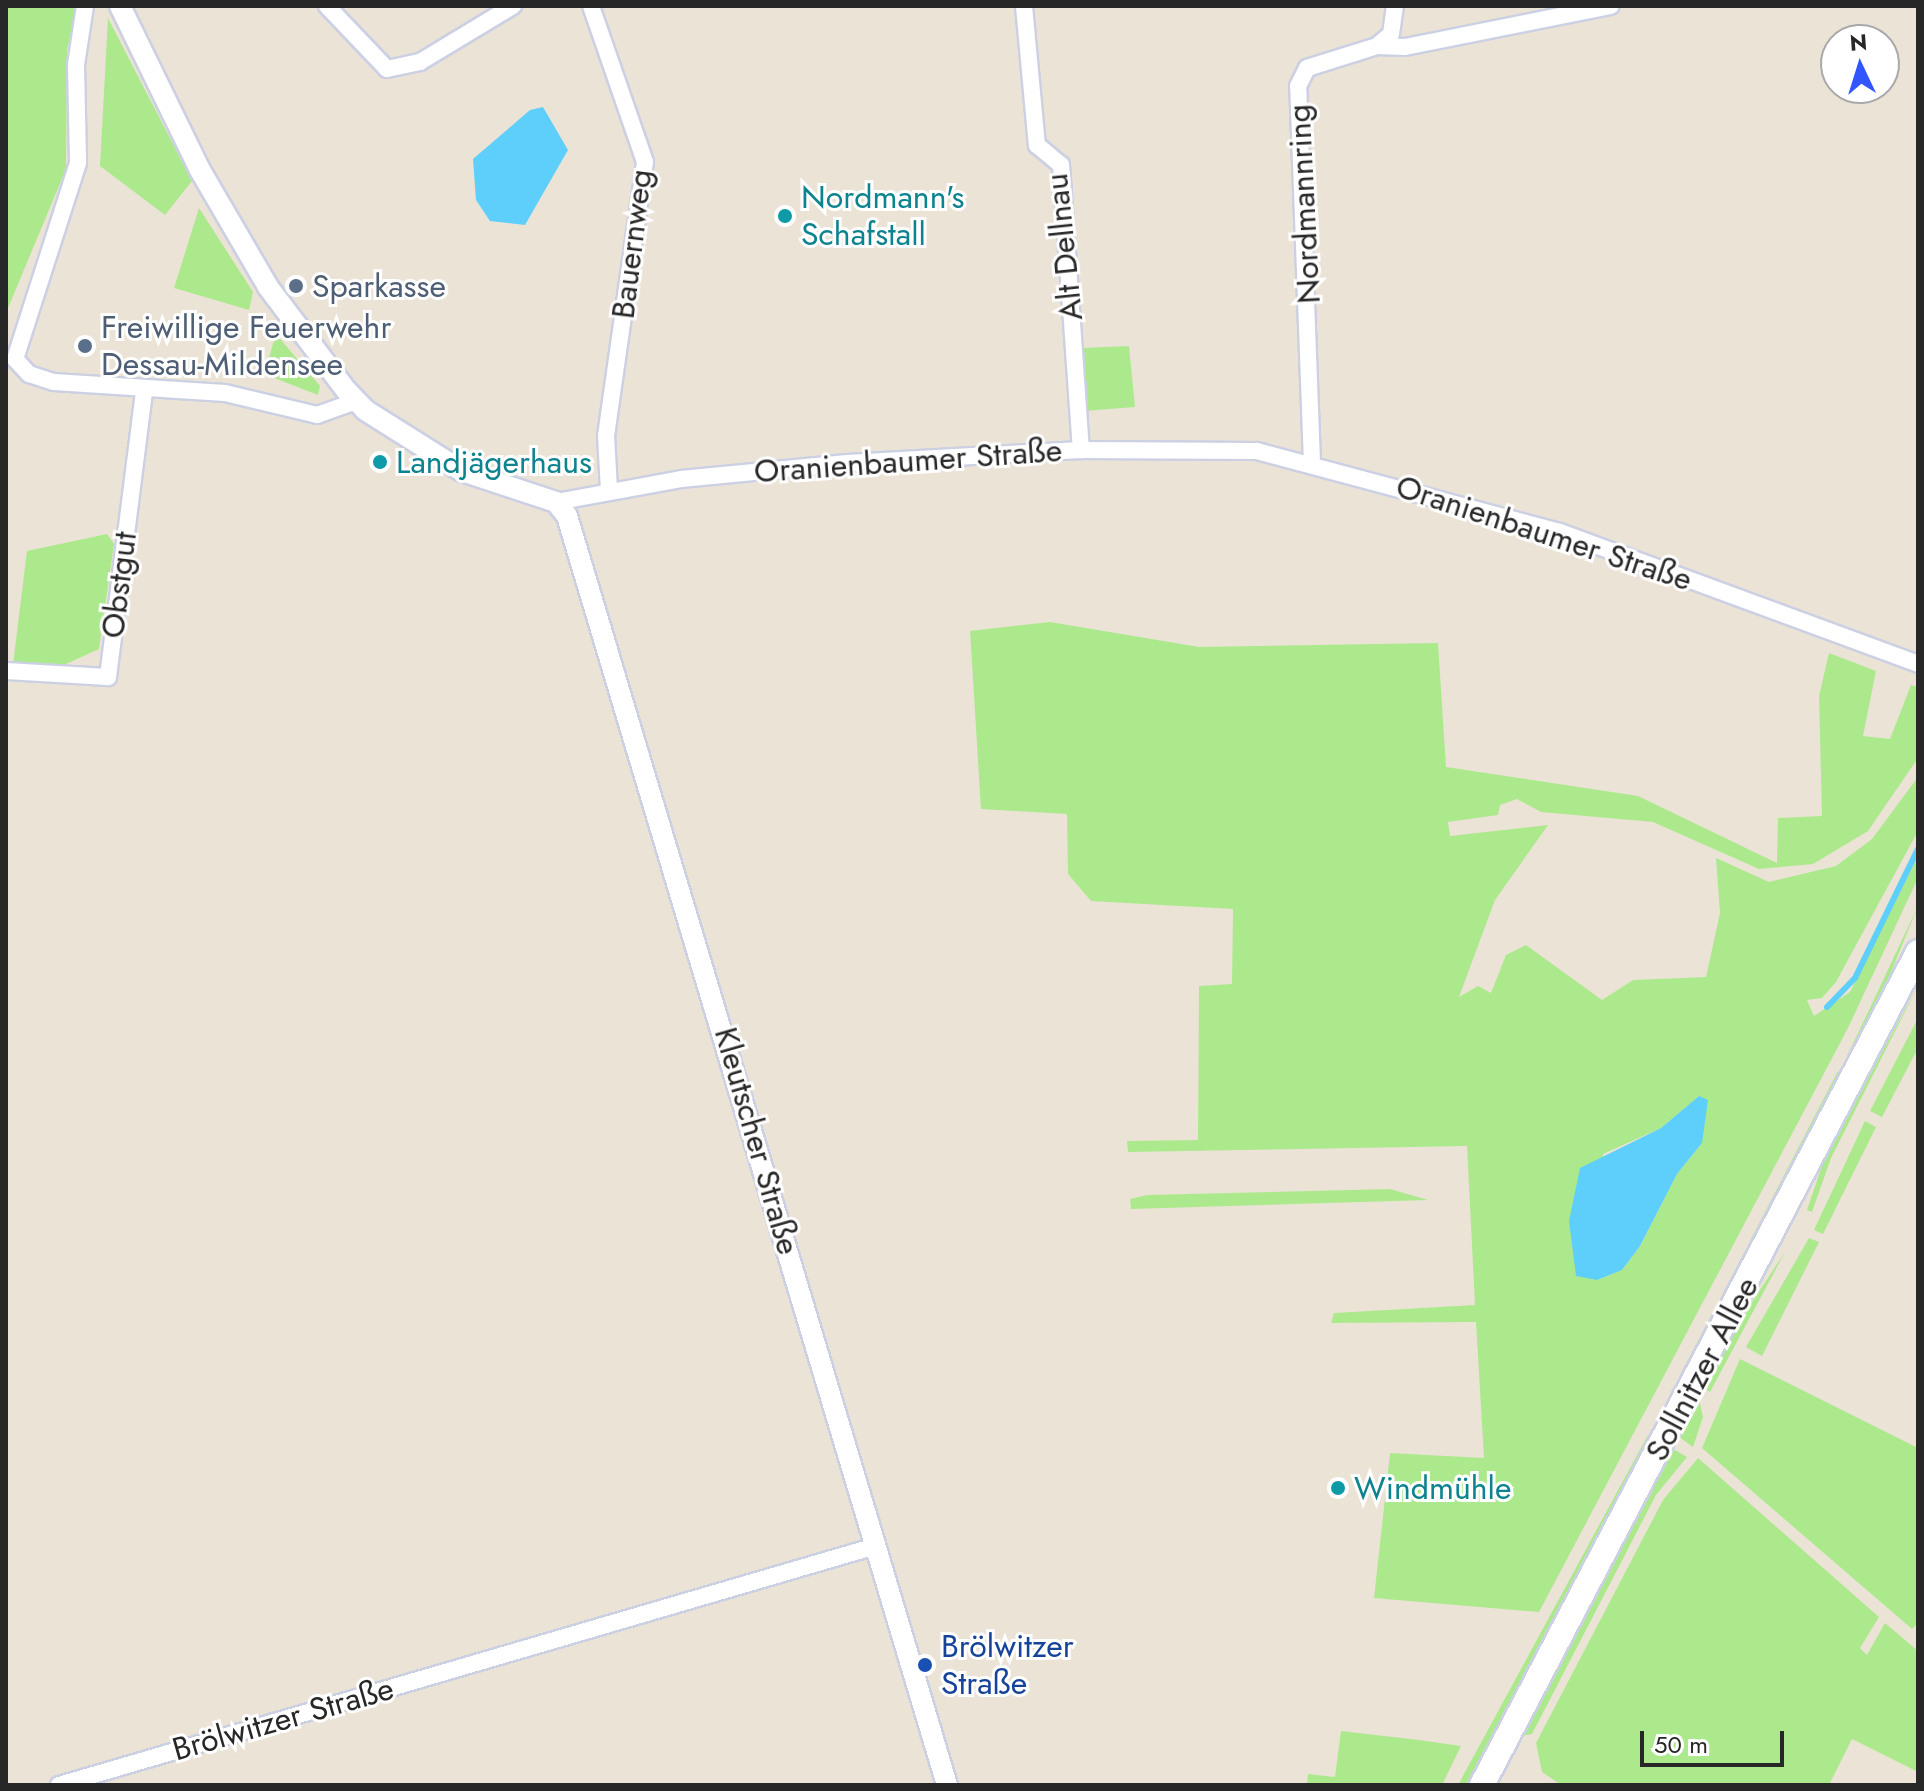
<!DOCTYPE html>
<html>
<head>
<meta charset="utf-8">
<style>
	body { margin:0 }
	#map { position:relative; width:1924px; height:1791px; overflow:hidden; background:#ece3d7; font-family:Jost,sans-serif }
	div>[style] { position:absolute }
	.green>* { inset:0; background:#ace98d }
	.water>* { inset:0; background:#5ecffa }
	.stream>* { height:6px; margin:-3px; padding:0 3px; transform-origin:3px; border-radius:3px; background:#5ecffa }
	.roads { filter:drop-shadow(2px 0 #ccd0e3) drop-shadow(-2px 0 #ccd0e3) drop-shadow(0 2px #ccd0e3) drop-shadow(0 -2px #ccd0e3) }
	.minor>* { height:16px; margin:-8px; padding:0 8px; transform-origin:8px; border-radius:8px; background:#fff }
	.tertiary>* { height:20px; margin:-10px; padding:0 10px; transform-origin:10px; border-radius:10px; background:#fff }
	.secondary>* { height:24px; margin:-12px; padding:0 12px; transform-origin:12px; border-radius:12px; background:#fff }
	.dots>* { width:22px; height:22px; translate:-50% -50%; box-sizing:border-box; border:4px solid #fff; border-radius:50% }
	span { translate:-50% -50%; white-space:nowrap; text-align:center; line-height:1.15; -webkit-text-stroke:6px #fff; paint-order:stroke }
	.culture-label { font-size:32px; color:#0d838f }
	.left { translate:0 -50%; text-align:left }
	.street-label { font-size:32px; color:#272727 }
	.service-label { font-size:32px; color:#4e5e75 }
	.transit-label { font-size:32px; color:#164399 }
	.frame { position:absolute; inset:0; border:8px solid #272727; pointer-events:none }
	.north { position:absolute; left:1820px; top:24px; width:80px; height:80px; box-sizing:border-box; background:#fff; border:2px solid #a9a9a9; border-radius:50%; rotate:356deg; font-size:22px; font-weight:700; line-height:32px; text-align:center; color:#272727 }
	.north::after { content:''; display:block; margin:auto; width:28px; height:36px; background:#3156ff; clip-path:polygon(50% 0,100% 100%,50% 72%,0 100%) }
	.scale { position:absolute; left:1640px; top:1731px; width:144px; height:36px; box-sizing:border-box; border:4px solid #272727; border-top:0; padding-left:10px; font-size:24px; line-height:28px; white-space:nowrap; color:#272727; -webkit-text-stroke:6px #fff; paint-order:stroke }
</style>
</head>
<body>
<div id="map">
	<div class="green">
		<div style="clip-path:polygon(6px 6px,77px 6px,67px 50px,66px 169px,6px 313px)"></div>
		<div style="clip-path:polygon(108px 18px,192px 181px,165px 215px,100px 166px)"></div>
		<div style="clip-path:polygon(199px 208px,253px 292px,249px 310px,174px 288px)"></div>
		<div style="clip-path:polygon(276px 334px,320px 386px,318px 395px,264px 374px)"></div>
		<div style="clip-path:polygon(1129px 346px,1135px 407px,1084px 411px,1080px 348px)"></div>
		<div style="clip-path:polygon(107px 534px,114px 544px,99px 649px,57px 668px,13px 664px,27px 551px)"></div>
		<div style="clip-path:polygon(evenodd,1050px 622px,1199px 647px,1438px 643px,1446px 767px,1638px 796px,1777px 863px,1778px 818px,1822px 816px,1819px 696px,1829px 653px,1876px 671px,1863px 736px,1890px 739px,1911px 685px,1918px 687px,1918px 758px,1868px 831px,1813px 864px,1759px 869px,1653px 822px,1541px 812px,1517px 799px,1500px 805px,1498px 815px,1448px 822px,1450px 836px,1548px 825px,1495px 900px,1459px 997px,1478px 986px,1491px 993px,1506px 955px,1526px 945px,1602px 1000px,1633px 980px,1706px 977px,1720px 913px,1716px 858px,1769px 882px,1836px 866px,1872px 839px,1918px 777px,1918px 831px,1836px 982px,1822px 998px,1807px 1000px,1814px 1016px,1850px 992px,1918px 856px,1918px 878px,1848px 1028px,1539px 1612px,1374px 1598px,1390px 1453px,1484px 1458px,1476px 1322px,1331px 1323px,1334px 1313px,1475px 1305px,1467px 1146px,1128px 1152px,1127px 1141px,1198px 1140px,1199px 986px,1232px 984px,1233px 909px,1091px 901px,1068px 874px,1067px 814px,981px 809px,970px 631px,1050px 622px,1699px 1096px,1702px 1143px,1677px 1174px,1640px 1246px,1622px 1270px,1597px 1280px,1603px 1154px,1661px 1128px,1699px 1096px)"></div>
		<div style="clip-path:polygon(1918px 906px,1875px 1012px,1846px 1058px,1869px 1010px)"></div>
		<div style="clip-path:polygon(1918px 986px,1831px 1158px,1812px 1212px,1807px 1210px,1825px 1157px)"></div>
		<div style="clip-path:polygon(1918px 1018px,1918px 1048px,1882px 1117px,1870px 1111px)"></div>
		<div style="clip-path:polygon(1838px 1071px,1841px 1080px,1759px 1236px,1751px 1239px)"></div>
		<div style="clip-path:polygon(1865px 1121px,1876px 1127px,1823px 1234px,1814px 1230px)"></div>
		<div style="clip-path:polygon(1390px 1189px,1428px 1200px,1131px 1209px,1130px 1199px,1147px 1195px)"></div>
		<div style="clip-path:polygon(1809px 1238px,1819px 1242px,1762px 1356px,1746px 1347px)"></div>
		<div style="clip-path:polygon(1745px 1251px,1748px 1259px,1686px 1378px,1680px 1375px)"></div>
		<div style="clip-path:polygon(1785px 1252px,1710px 1392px,1704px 1388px,1735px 1328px)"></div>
		<div style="clip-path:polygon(1740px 1359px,1918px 1448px,1918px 1623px,1912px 1629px,1702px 1448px)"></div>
		<div style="clip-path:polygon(1699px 1399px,1703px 1417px,1693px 1447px,1679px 1437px)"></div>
		<div style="clip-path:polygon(1648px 1435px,1654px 1437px,1567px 1604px,1466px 1785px,1458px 1785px)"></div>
		<div style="clip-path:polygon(1673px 1449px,1687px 1457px,1656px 1495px,1532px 1734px,1522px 1736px)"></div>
		<div style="clip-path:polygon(1698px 1458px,1879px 1617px,1860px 1648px,1867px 1655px,1885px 1623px,1918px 1651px,1918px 1772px,1852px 1739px,1829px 1785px,1561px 1785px,1542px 1772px,1536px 1743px,1663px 1500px)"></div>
		<div style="clip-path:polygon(1341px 1731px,1419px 1740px,1461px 1746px,1442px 1785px,1307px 1785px,1308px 1774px,1335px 1777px)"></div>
	</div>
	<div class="water">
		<div style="clip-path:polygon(543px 107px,568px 150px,525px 225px,490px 221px,476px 200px,473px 159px,530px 110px)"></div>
		<div style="clip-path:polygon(1699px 1096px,1708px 1100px,1702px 1143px,1677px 1174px,1640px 1246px,1622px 1270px,1597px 1280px,1576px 1276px,1569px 1221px,1580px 1168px,1661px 1128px)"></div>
	</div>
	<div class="stream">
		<div style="left:1827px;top:1007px;width:40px;rotate:-46deg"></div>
		<div style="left:1855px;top:978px;width:144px;rotate:-64deg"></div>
	</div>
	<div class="roads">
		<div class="minor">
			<div style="left:85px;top:6px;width:60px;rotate:98.7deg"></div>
			<div style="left:76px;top:65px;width:98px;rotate:88.8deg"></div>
			<div style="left:78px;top:163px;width:206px;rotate:107.8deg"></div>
			<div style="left:15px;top:359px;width:21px;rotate:47deg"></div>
			<div style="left:29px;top:374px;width:26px;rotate:18deg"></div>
			<div style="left:54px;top:382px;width:171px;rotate:3.7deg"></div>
			<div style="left:225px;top:393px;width:95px;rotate:13.4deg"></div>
			<div style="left:317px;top:415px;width:41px;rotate:-19.7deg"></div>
			<div style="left:327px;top:6px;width:87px;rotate:46.4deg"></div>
			<div style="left:387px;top:69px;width:34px;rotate:-12deg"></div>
			<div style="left:420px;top:62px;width:109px;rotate:-31.1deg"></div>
			<div style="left:591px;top:6px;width:165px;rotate:70.9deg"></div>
			<div style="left:645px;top:162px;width:276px;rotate:98.1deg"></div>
			<div style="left:606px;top:435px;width:55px;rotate:86.9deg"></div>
			<div style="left:1024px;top:6px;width:140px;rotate:84.7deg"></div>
			<div style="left:1037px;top:145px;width:31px;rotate:40deg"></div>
			<div style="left:1061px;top:165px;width:286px;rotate:86deg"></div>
			<div style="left:1377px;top:46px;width:28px;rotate:2deg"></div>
			<div style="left:1405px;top:47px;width:210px;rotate:-11.3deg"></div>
			<div style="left:1312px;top:463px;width:377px;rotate:-92.1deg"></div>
			<div style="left:1298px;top:86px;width:20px;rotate:-63deg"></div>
			<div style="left:1307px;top:68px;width:73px;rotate:-17.4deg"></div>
			<div style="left:1377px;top:46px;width:18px;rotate:-41deg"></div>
			<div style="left:1391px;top:34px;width:28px;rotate:-82deg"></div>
			<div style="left:556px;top:502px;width:127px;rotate:-10.4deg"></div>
			<div style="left:681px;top:479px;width:167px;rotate:-5.5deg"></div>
			<div style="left:847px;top:463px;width:234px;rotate:-3.2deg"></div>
			<div style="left:1081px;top:450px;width:176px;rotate:0.3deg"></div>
			<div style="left:1257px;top:451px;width:314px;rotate:15deg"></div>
			<div style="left:1560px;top:532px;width:382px;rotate:20.2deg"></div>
			<div style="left:6px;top:671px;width:102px;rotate:3.4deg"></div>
			<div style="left:108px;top:677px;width:288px;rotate:-82.8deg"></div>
			<div style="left:59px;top:1785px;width:851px;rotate:-16.31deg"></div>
		</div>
		<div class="tertiary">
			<div style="left:120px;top:6px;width:182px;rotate:64deg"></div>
			<div style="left:200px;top:170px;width:135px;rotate:59.8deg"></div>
			<div style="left:268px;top:287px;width:129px;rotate:52.9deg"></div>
			<div style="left:346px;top:390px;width:28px;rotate:46deg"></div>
			<div style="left:365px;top:410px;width:115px;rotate:32.2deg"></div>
			<div style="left:462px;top:471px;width:99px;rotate:18.3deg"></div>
			<div style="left:556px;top:502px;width:18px;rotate:52deg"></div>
			<div style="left:567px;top:516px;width:1325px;rotate:73.33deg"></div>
		</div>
		<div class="secondary">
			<div style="left:1482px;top:1785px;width:940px;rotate:-62.37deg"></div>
		</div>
	</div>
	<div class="dots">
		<div style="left:785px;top:216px;background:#0f9aa8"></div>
		<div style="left:296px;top:286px;background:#5c6f8a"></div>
		<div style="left:85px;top:346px;background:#5c6f8a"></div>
		<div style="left:380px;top:462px;background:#0f9aa8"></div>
		<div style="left:1338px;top:1488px;background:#0f9aa8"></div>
		<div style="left:925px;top:1665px;background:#1a4fb4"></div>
	</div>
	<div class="culture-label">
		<span class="left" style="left:801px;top:216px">Nordmann's<br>Schafstall</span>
		<span class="left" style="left:396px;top:462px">Landjägerhaus</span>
		<span class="left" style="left:1354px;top:1488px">Windmühle</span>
	</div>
	<div class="street-label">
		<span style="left:1304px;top:204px;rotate:-93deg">Nordmannring</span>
		<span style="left:632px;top:244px;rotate:-83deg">Bauernweg</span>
		<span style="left:1064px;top:247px;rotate:-96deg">Alt Dellnau</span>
		<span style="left:908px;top:461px;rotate:-4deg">Oranienbaumer Straße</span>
		<span style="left:1544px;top:533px;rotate:18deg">Oranienbaumer Straße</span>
		<span style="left:119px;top:585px;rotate:-83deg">Obstgut</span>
		<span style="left:757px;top:1141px;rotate:74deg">Kleutscher Straße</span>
		<span style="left:1702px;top:1369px;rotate:-62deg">Sollnitzer Allee</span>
		<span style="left:283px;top:1719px;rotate:-16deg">Brölwitzer Straße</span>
	</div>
	<div class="service-label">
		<span class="left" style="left:312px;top:286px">Sparkasse</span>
		<span class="left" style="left:101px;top:346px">Freiwillige Feuerwehr<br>Dessau-Mildensee</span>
	</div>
	<div class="transit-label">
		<span class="left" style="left:941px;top:1665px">Brölwitzer<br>Straße</span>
	</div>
	<div class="frame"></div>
	<div class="north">N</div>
	<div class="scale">50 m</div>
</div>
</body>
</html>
